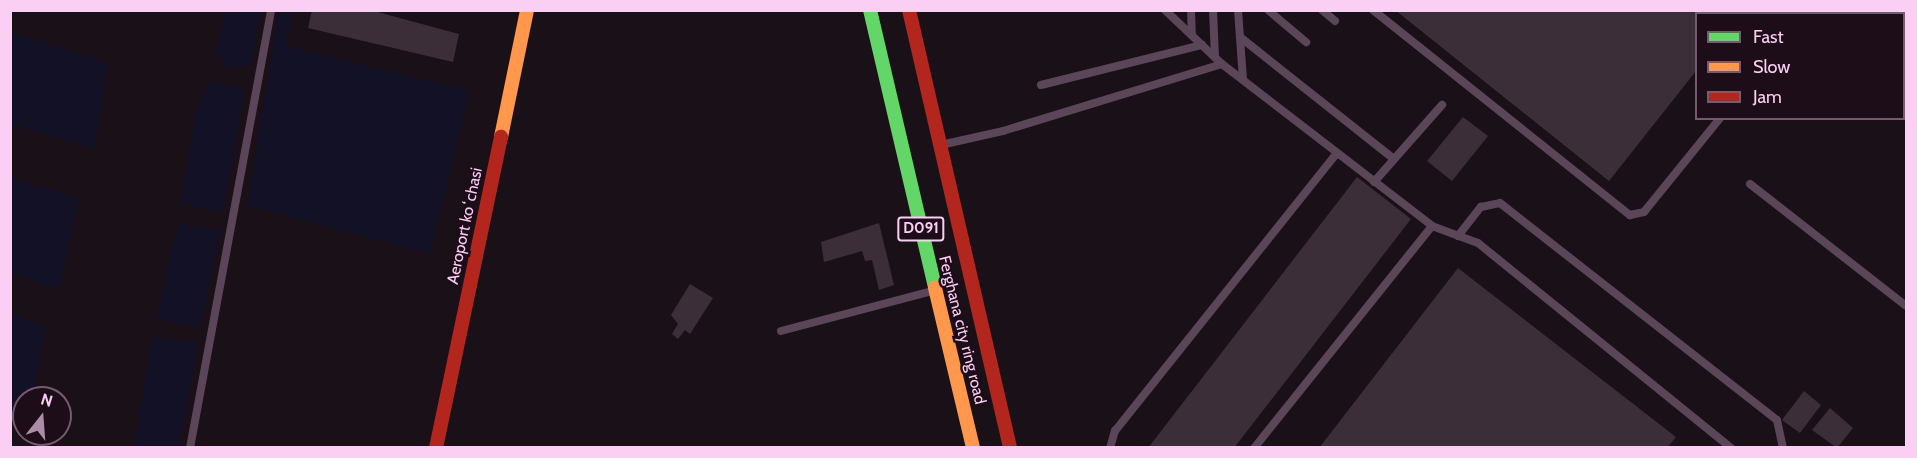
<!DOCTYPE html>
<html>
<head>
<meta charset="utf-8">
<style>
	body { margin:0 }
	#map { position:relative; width:1917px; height:458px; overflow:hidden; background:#1a1017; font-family:Cabin,sans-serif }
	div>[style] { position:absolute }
	.green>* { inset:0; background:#131125 }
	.building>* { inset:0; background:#3c2e39 }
	.lane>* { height:8px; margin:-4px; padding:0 4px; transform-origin:4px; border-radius:4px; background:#5a4658 }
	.fast>* { height:14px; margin:-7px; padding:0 7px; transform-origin:7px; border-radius:7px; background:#63d668 }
	.slow>* { height:14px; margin:-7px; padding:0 7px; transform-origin:7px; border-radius:7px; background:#ff974d }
	.jam>* { height:14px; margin:-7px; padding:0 7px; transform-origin:7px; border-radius:7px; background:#b3261e }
	span { translate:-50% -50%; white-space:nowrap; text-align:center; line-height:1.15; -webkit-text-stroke:5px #1d0d19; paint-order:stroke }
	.shield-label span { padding:2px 4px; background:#1d0d19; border:2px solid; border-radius:4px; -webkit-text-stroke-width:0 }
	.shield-label { font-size:15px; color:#fbcef3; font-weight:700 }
	.street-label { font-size:16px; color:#fbcef3 }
	.frame { position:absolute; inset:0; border:12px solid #fbcef3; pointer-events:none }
	.legend { position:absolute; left:1695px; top:12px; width:210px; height:108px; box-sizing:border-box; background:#1d0d19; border:2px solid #765a70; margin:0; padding:8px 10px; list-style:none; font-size:18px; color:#fbcef3 }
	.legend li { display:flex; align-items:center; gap:12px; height:30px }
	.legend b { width:30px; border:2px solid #765a70 }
	.north { position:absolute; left:12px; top:386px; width:60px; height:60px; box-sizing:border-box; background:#1d0d19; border:2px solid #765a70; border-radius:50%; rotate:17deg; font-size:16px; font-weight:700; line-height:24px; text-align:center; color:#fbcef3 }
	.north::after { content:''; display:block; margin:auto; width:21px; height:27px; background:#ac8ca6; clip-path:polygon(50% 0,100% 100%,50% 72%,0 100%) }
</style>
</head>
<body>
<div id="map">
	<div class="green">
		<div style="clip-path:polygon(225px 11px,261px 11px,250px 65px,232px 69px,215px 55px)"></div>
		<div style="clip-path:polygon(279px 11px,292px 11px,286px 47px,469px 91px,430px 254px,247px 206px)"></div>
		<div style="clip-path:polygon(11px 33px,108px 63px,94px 150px,11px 124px)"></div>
		<div style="clip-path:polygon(210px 82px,244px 89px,223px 212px,180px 204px,197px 109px)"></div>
		<div style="clip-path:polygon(11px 178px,79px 199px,59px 290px,11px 273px)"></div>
		<div style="clip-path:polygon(178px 223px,220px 230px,200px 328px,157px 320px)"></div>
		<div style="clip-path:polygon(10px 315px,45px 327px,33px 398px,24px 398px,24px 417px,11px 414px)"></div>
		<div style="clip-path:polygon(153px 337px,198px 343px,178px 447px,134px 447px)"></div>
	</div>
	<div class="building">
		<div style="clip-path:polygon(312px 10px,370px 10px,459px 34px,453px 62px,308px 28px)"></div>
		<div style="clip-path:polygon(1395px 10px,1745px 10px,1696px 14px,1696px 71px,1609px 181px)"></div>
		<div style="clip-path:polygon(1463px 117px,1488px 136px,1452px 181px,1427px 161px)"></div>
		<div style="clip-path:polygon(1357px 177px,1411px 219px,1234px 448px,1148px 448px)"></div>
		<div style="clip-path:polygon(879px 223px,894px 285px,879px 290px,872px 260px,865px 261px,862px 251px,824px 262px,821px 242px)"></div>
		<div style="clip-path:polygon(1458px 268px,1676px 437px,1667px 448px,1319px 448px)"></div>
		<div style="clip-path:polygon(690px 284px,713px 298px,690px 334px,685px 330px,678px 339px,672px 334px,678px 324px,671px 315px)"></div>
		<div style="clip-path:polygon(1804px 391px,1821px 405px,1800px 433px,1782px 420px)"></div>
		<div style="clip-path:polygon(1830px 408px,1853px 428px,1837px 448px,1812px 430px)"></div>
	</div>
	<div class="lane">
		<div style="left:1165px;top:10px;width:79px;rotate:43.5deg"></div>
		<div style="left:1191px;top:10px;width:25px;rotate:88deg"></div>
		<div style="left:1213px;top:10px;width:47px;rotate:87.6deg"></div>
		<div style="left:1238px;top:10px;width:70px;rotate:85.9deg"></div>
		<div style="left:1268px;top:10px;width:50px;rotate:40.1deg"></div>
		<div style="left:1322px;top:10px;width:17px;rotate:40deg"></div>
		<div style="left:1373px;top:10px;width:329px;rotate:38.6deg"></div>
		<div style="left:1630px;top:215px;width:14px;rotate:-12deg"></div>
		<div style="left:1644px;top:212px;width:121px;rotate:-51deg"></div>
		<div style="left:1807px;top:14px;width:4px;rotate:-63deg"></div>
		<div style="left:1240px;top:37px;width:196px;rotate:38.4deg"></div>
		<div style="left:1041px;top:85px;width:166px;rotate:-14deg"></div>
		<div style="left:945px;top:144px;width:59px;rotate:-12.6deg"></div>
		<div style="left:1003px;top:131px;width:229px;rotate:-17deg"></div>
		<div style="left:1222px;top:64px;width:265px;rotate:37.6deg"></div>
		<div style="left:1432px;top:226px;width:285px;rotate:128.7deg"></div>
		<div style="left:1374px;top:182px;width:103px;rotate:-48.6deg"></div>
		<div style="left:1750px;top:184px;width:198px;rotate:38deg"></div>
		<div style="left:1432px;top:226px;width:49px;rotate:20.3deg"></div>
		<div style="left:1478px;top:243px;width:326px;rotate:39deg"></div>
		<div style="left:1458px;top:236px;width:37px;rotate:-52deg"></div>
		<div style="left:1481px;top:207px;width:19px;rotate:-12deg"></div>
		<div style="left:1500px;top:203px;width:352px;rotate:38.1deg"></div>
		<div style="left:1777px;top:420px;width:29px;rotate:78deg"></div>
		<div style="left:781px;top:331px;width:153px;rotate:-14.8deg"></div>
		<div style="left:190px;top:448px;width:445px;rotate:-79.5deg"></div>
		<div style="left:1110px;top:448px;width:18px;rotate:-74deg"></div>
		<div style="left:1115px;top:431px;width:356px;rotate:-51.4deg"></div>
	</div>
	<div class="fast">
		<div style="left:870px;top:10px;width:285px;rotate:76.8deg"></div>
	</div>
	<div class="slow">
		<div style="left:501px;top:137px;width:130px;rotate:-78.4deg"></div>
		<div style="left:935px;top:288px;width:164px;rotate:76.6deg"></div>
	</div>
	<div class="jam">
		<div style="left:909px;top:10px;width:449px;rotate:77deg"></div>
		<div style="left:436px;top:448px;width:318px;rotate:-78.2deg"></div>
	</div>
	<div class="shield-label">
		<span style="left:921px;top:229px">D091</span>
	</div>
	<div class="street-label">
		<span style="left:465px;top:226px;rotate:-78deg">Aeroport koʻchasi</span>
		<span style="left:962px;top:330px;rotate:76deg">Ferghana city ring road</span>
	</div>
	<div class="frame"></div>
	<ul class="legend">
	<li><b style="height:8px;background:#63d668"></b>Fast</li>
	<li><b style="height:8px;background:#ff974d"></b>Slow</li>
	<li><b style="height:8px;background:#b3261e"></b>Jam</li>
	</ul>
	<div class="north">N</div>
</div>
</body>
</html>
